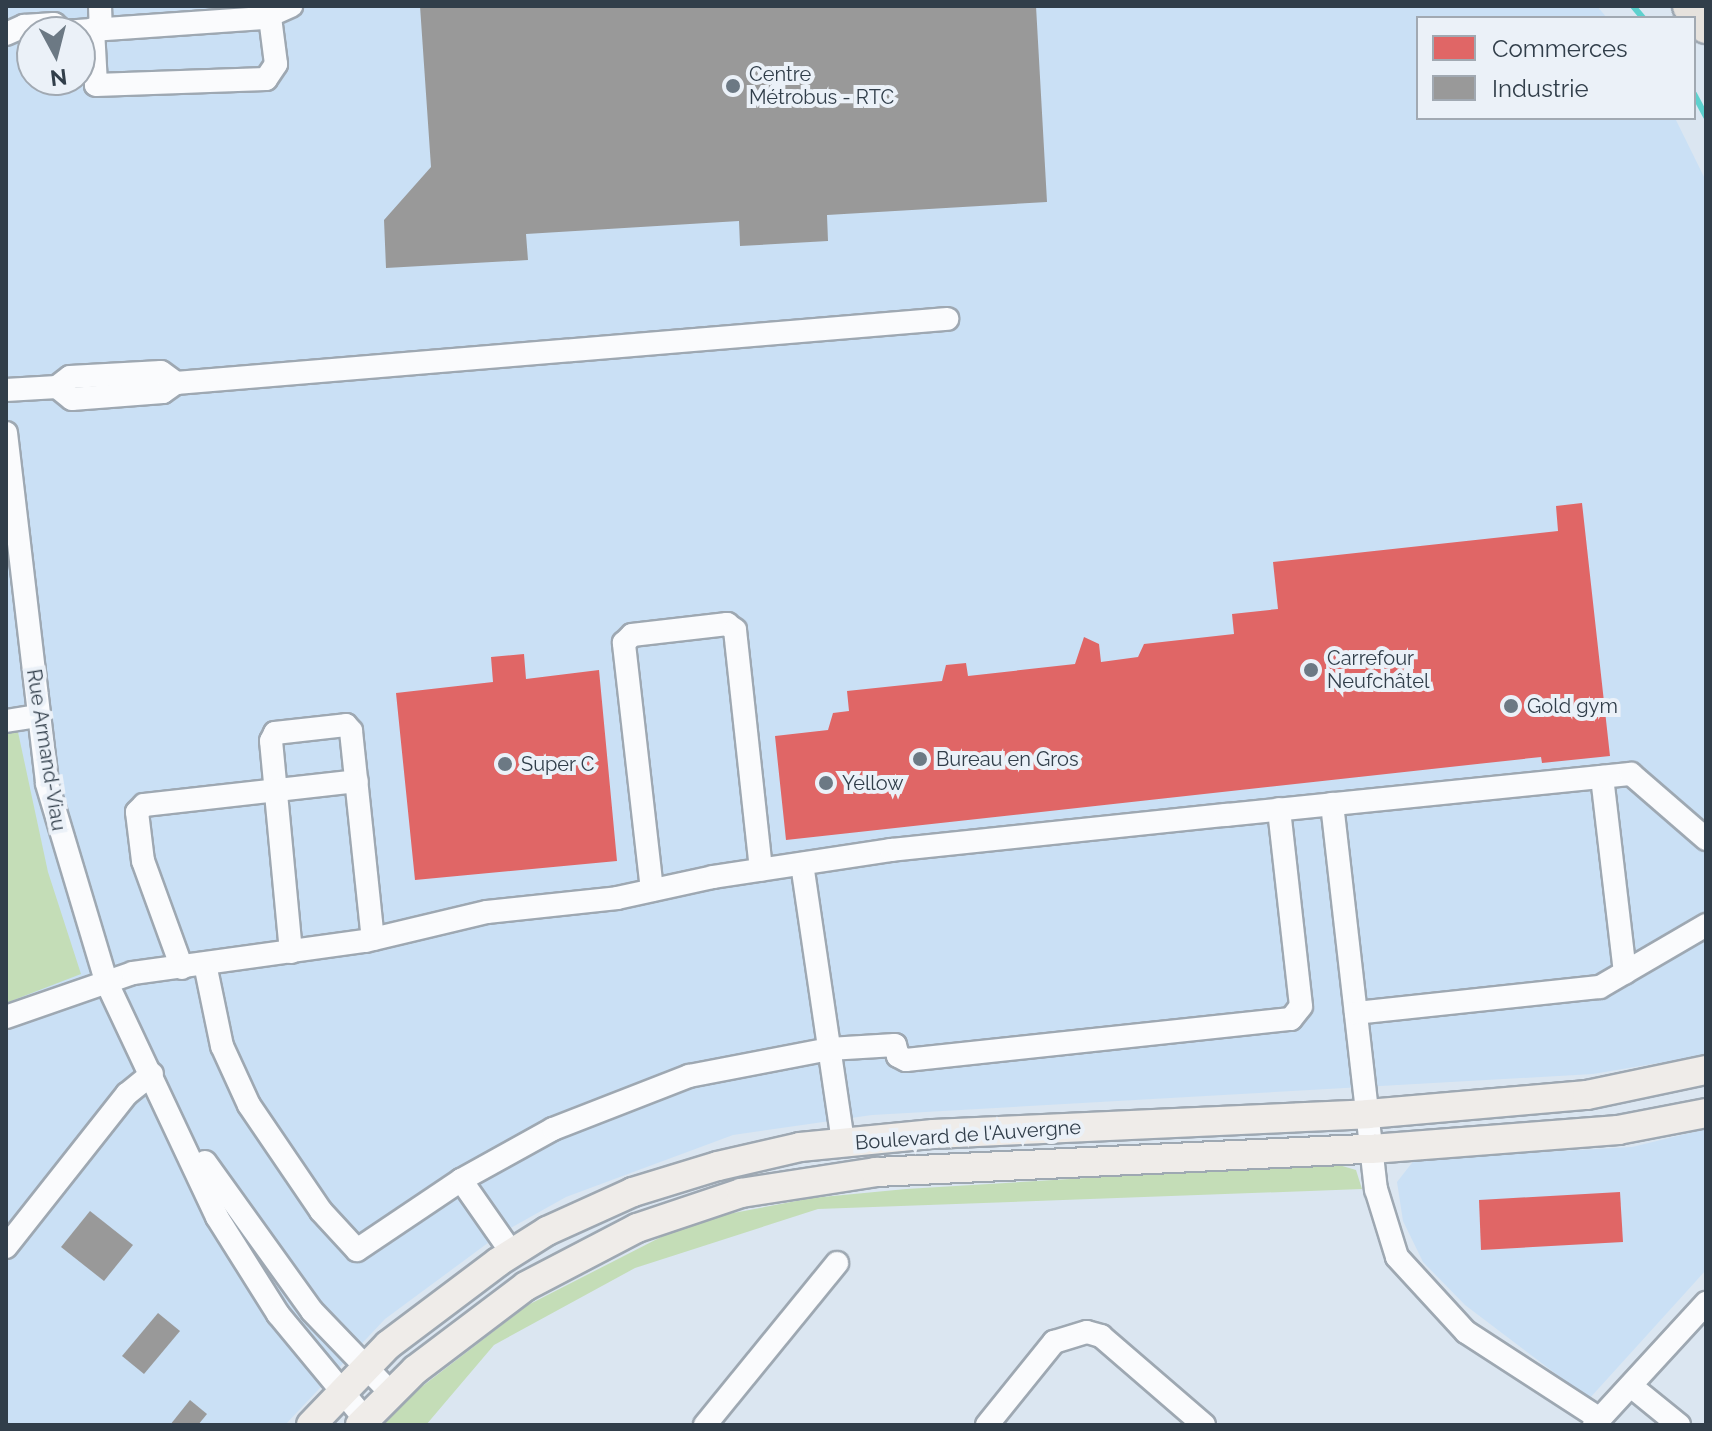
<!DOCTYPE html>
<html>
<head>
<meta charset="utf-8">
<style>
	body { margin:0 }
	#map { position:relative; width:1712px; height:1431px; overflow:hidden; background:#dbe6f1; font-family:Raleway,sans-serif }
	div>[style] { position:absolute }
	.built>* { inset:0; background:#cae0f5 }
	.green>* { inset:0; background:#c4ddb7 }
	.shops>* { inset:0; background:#e06666 }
	.industry>* { inset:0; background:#999 }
	.stream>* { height:6px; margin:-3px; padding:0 3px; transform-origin:3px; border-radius:3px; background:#5ed1ce }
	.roads { filter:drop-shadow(2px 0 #9ea8b2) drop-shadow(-2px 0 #9ea8b2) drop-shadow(0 2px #9ea8b2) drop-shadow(0 -2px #9ea8b2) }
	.minor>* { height:22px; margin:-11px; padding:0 11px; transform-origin:11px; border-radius:11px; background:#fafbfd }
	.major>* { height:28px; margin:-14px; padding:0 14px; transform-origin:14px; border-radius:14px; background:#efece9 }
	.highway>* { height:32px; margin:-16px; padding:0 16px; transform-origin:16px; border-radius:16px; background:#e6e2dd }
	.dots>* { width:22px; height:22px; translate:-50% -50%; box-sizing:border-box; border:4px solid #ebf1f8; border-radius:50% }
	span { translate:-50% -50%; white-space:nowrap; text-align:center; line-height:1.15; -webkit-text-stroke:8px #ebf1f8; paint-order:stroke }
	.poi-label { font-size:20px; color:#313e4a }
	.left { translate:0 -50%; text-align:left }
	.street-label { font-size:20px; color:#313e4a }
	.frame { position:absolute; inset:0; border:8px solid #313e4a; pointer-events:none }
	.legend { position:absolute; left:1416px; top:16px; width:280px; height:104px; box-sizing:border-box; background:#ebf1f8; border:2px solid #a1a9b2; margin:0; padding:10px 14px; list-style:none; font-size:24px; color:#313e4a }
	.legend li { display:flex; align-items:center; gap:16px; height:40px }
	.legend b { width:40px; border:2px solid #a1a9b2 }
	.north { position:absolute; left:16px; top:16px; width:80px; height:80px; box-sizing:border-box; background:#ebf1f8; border:2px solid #a1a9b2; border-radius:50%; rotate:173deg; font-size:22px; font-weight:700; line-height:32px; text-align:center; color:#313e4a }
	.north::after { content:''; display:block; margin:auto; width:28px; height:36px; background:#6c7984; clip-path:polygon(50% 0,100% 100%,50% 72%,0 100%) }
</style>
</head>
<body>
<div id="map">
	<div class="built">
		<div style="clip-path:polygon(evenodd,6px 6px,1597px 6px,1607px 18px,1418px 18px,1418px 118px,1675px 118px,1706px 181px,1706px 1055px,1593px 1074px,872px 1115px,733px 1135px,566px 1197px,500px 1234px,385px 1319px,285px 1425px,6px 1425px,6px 6px,32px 32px,80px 32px,80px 80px,32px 80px,32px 32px)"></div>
		<div style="clip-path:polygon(1706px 1129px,1706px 1270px,1589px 1399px,1465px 1305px,1423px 1262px,1403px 1221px,1397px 1182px,1415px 1159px,1632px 1147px)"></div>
	</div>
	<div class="green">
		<div style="clip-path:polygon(18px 732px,48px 872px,81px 974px,6px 1003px,6px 734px)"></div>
		<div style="clip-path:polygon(1332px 1163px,1356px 1170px,1362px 1189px,818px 1209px,635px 1268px,494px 1345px,426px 1425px,384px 1425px,398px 1405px,528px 1305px,663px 1236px,728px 1214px,812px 1198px,906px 1189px)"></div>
	</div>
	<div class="shops">
		<div style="clip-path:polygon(1582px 503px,1610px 756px,1542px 763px,1541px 757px,786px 840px,775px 736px,828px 730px,833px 713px,849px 711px,847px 691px,942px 681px,946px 665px,966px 663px,968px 676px,1075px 664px,1084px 637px,1099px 644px,1101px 662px,1138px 657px,1144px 644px,1234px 634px,1232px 614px,1278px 609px,1273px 562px,1558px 531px,1556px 506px)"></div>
		<div style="clip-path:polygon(524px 654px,526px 679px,599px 670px,617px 861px,415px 880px,396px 693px,493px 682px,491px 657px)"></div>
		<div style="clip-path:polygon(1620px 1192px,1623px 1242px,1481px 1250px,1479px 1200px)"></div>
	</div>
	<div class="industry">
		<div style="clip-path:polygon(420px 6px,1036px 6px,1047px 202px,827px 215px,828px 241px,740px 246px,739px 221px,526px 234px,528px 260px,386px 268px,384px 220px,431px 167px)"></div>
		<div style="clip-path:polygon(90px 1211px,133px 1245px,104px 1281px,61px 1247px)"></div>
		<div style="clip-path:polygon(158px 1313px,180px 1331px,144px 1374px,122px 1356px)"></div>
		<div style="clip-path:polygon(190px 1400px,207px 1414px,198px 1425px,170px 1425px)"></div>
	</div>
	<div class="stream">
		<div style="left:1633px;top:6px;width:16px;rotate:50deg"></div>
		<div style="left:1694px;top:94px;width:26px;rotate:62deg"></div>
	</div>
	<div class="roads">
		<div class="minor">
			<div style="left:100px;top:6px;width:23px;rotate:88deg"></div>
			<div style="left:93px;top:29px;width:56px;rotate:86.9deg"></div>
			<div style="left:96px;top:85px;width:170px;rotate:-2deg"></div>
			<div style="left:266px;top:79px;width:18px;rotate:-56deg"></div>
			<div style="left:276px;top:64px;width:47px;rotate:-97.3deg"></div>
			<div style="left:63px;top:32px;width:201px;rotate:-4deg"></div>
			<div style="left:264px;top:18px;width:30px;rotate:-24deg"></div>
			<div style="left:6px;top:34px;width:20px;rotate:-24deg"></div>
			<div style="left:24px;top:26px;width:30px;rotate:-4deg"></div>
			<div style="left:54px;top:24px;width:12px;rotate:42deg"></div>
			<div style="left:57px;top:387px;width:19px;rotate:39deg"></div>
			<div style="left:72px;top:399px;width:91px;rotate:-4.4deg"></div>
			<div style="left:163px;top:392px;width:16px;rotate:-35deg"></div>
			<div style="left:176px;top:383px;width:774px;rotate:-4.75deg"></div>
			<div style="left:6px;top:390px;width:51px;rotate:-3.4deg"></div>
			<div style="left:57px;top:387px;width:16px;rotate:-38deg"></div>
			<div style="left:70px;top:377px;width:91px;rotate:-3.1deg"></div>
			<div style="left:161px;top:372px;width:19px;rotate:36deg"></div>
			<div style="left:6px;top:433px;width:353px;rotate:83.3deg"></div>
			<div style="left:47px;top:784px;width:206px;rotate:73.3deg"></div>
			<div style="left:106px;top:981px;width:261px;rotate:64.8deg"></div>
			<div style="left:217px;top:1217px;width:115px;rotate:57.8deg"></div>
			<div style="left:278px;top:1314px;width:136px;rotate:50.4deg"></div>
			<div style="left:6px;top:721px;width:31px;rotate:-9deg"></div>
			<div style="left:1602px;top:777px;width:197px;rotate:83.3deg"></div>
			<div style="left:1332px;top:804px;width:388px;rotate:83.5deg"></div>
			<div style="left:1376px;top:1189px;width:71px;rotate:72.8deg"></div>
			<div style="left:1397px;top:1257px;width:102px;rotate:47.4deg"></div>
			<div style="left:1466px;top:1332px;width:160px;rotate:33deg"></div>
			<div style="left:802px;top:864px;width:282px;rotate:81.6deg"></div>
			<div style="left:652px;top:890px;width:249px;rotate:-96.5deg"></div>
			<div style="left:624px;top:643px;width:11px;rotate:-45deg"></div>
			<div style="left:632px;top:635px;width:96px;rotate:-6.6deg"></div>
			<div style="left:727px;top:624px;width:10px;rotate:37deg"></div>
			<div style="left:735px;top:630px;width:241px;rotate:83.8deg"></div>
			<div style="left:291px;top:952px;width:212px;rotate:-95.4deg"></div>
			<div style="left:271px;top:741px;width:9px;rotate:-63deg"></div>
			<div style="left:275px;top:733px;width:71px;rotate:-6.4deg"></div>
			<div style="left:346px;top:725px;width:8px;rotate:50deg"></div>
			<div style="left:351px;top:731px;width:209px;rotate:84deg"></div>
			<div style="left:205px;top:964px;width:84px;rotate:78.3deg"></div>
			<div style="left:222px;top:1046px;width:65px;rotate:65.4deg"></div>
			<div style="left:249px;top:1105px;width:128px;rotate:55.8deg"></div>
			<div style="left:321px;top:1211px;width:53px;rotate:47.3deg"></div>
			<div style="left:357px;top:1250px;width:125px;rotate:-33.9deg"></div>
			<div style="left:461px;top:1180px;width:105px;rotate:-29deg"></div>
			<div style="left:553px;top:1129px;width:146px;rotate:-21.3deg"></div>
			<div style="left:689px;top:1076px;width:143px;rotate:-10.9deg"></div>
			<div style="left:829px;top:1049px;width:66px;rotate:-3.5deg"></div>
			<div style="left:895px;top:1045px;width:11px;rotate:75deg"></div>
			<div style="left:898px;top:1056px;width:9px;rotate:27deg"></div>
			<div style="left:906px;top:1060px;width:387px;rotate:-6.1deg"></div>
			<div style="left:1291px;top:1019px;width:16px;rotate:-52deg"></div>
			<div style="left:1301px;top:1006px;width:198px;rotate:-96.4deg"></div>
			<div style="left:182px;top:968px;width:114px;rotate:-110deg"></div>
			<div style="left:143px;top:861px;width:49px;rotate:-97deg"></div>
			<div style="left:137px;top:812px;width:10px;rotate:-45deg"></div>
			<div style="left:144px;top:805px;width:214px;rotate:-6.4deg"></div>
			<div style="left:1356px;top:1013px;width:245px;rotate:-6.1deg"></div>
			<div style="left:1600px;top:987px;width:123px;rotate:-30.3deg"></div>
			<div style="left:6px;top:1017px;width:134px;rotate:-19.1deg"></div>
			<div style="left:133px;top:973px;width:234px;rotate:-7.9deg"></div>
			<div style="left:365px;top:941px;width:125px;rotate:-13.4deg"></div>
			<div style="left:487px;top:912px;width:131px;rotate:-6.1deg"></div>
			<div style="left:617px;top:898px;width:98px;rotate:-12.3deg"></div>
			<div style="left:713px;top:877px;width:180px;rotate:-8.6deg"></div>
			<div style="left:891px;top:850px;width:337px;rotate:-6deg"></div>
			<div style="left:1226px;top:815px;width:407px;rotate:-5.8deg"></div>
			<div style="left:1631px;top:774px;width:99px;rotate:40.9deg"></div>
			<div style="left:205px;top:1162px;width:183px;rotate:54.3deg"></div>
			<div style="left:312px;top:1311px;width:114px;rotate:46.1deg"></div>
			<div style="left:461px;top:1180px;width:89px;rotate:55.1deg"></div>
			<div style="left:6px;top:1247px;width:195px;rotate:-51.7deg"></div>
			<div style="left:127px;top:1094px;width:32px;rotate:-39deg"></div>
			<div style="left:1631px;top:1386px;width:62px;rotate:39.1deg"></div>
			<div style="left:705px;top:1425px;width:209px;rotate:-50.8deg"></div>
			<div style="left:987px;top:1425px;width:107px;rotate:-51.1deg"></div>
			<div style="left:1054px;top:1342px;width:34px;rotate:-17deg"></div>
			<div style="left:1087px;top:1332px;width:15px;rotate:16deg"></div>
			<div style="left:1101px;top:1336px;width:136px;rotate:40.8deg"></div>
			<div style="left:1594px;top:1425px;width:166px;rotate:-47.4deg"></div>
		</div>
		<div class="major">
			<div style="left:311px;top:1425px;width:111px;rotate:-46.1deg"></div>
			<div style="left:388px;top:1345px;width:138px;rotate:-37deg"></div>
			<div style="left:498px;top:1262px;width:58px;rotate:-32.3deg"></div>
			<div style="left:547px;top:1231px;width:94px;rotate:-24.4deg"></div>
			<div style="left:633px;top:1192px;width:89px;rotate:-17deg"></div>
			<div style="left:718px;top:1166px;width:84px;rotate:-13deg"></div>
			<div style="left:800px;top:1147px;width:134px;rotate:-5.6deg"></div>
			<div style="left:933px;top:1134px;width:435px;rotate:-2.6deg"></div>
			<div style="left:1368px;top:1114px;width:220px;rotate:-5deg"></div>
			<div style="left:1587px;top:1095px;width:122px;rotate:-11.9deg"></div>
			<div style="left:360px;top:1425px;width:78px;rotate:-45deg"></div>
			<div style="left:415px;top:1370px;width:139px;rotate:-37.1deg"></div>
			<div style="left:526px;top:1286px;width:125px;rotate:-27.6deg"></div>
			<div style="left:637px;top:1228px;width:110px;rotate:-18.6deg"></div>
			<div style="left:741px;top:1193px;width:137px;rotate:-8.8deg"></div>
			<div style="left:876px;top:1172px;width:497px;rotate:-2.7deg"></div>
			<div style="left:1372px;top:1149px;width:247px;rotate:-4.4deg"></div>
			<div style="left:1618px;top:1130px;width:90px;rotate:-10.9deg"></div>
		</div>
		<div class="highway">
			<div style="left:1689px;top:6px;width:27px;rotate:51deg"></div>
		</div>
	</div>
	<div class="dots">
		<div style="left:733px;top:86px;background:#6c7984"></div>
		<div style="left:1311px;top:670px;background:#6c7984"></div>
		<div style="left:1511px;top:706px;background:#6c7984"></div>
		<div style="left:920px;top:759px;background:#6c7984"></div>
		<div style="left:505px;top:764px;background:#6c7984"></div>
		<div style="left:826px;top:783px;background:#6c7984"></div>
	</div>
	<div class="poi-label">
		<span class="left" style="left:749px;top:86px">Centre<br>Métrobus - RTC</span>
		<span class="left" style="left:1327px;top:670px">Carrefour<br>Neufchâtel</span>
		<span class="left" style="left:1527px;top:706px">Gold gym</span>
		<span class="left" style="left:936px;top:759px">Bureau en Gros</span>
		<span class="left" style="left:521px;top:764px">Super C</span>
		<span class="left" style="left:842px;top:783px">Yellow</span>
	</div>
	<div class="street-label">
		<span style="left:46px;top:750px;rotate:81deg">Rue Armand-Viau</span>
		<span style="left:968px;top:1135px;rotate:-4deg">Boulevard de l'Auvergne</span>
	</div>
	<div class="frame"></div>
	<ul class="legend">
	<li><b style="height:22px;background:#e06666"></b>Commerces</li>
	<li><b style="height:22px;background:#999"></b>Industrie</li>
	</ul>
	<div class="north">N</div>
</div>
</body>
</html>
